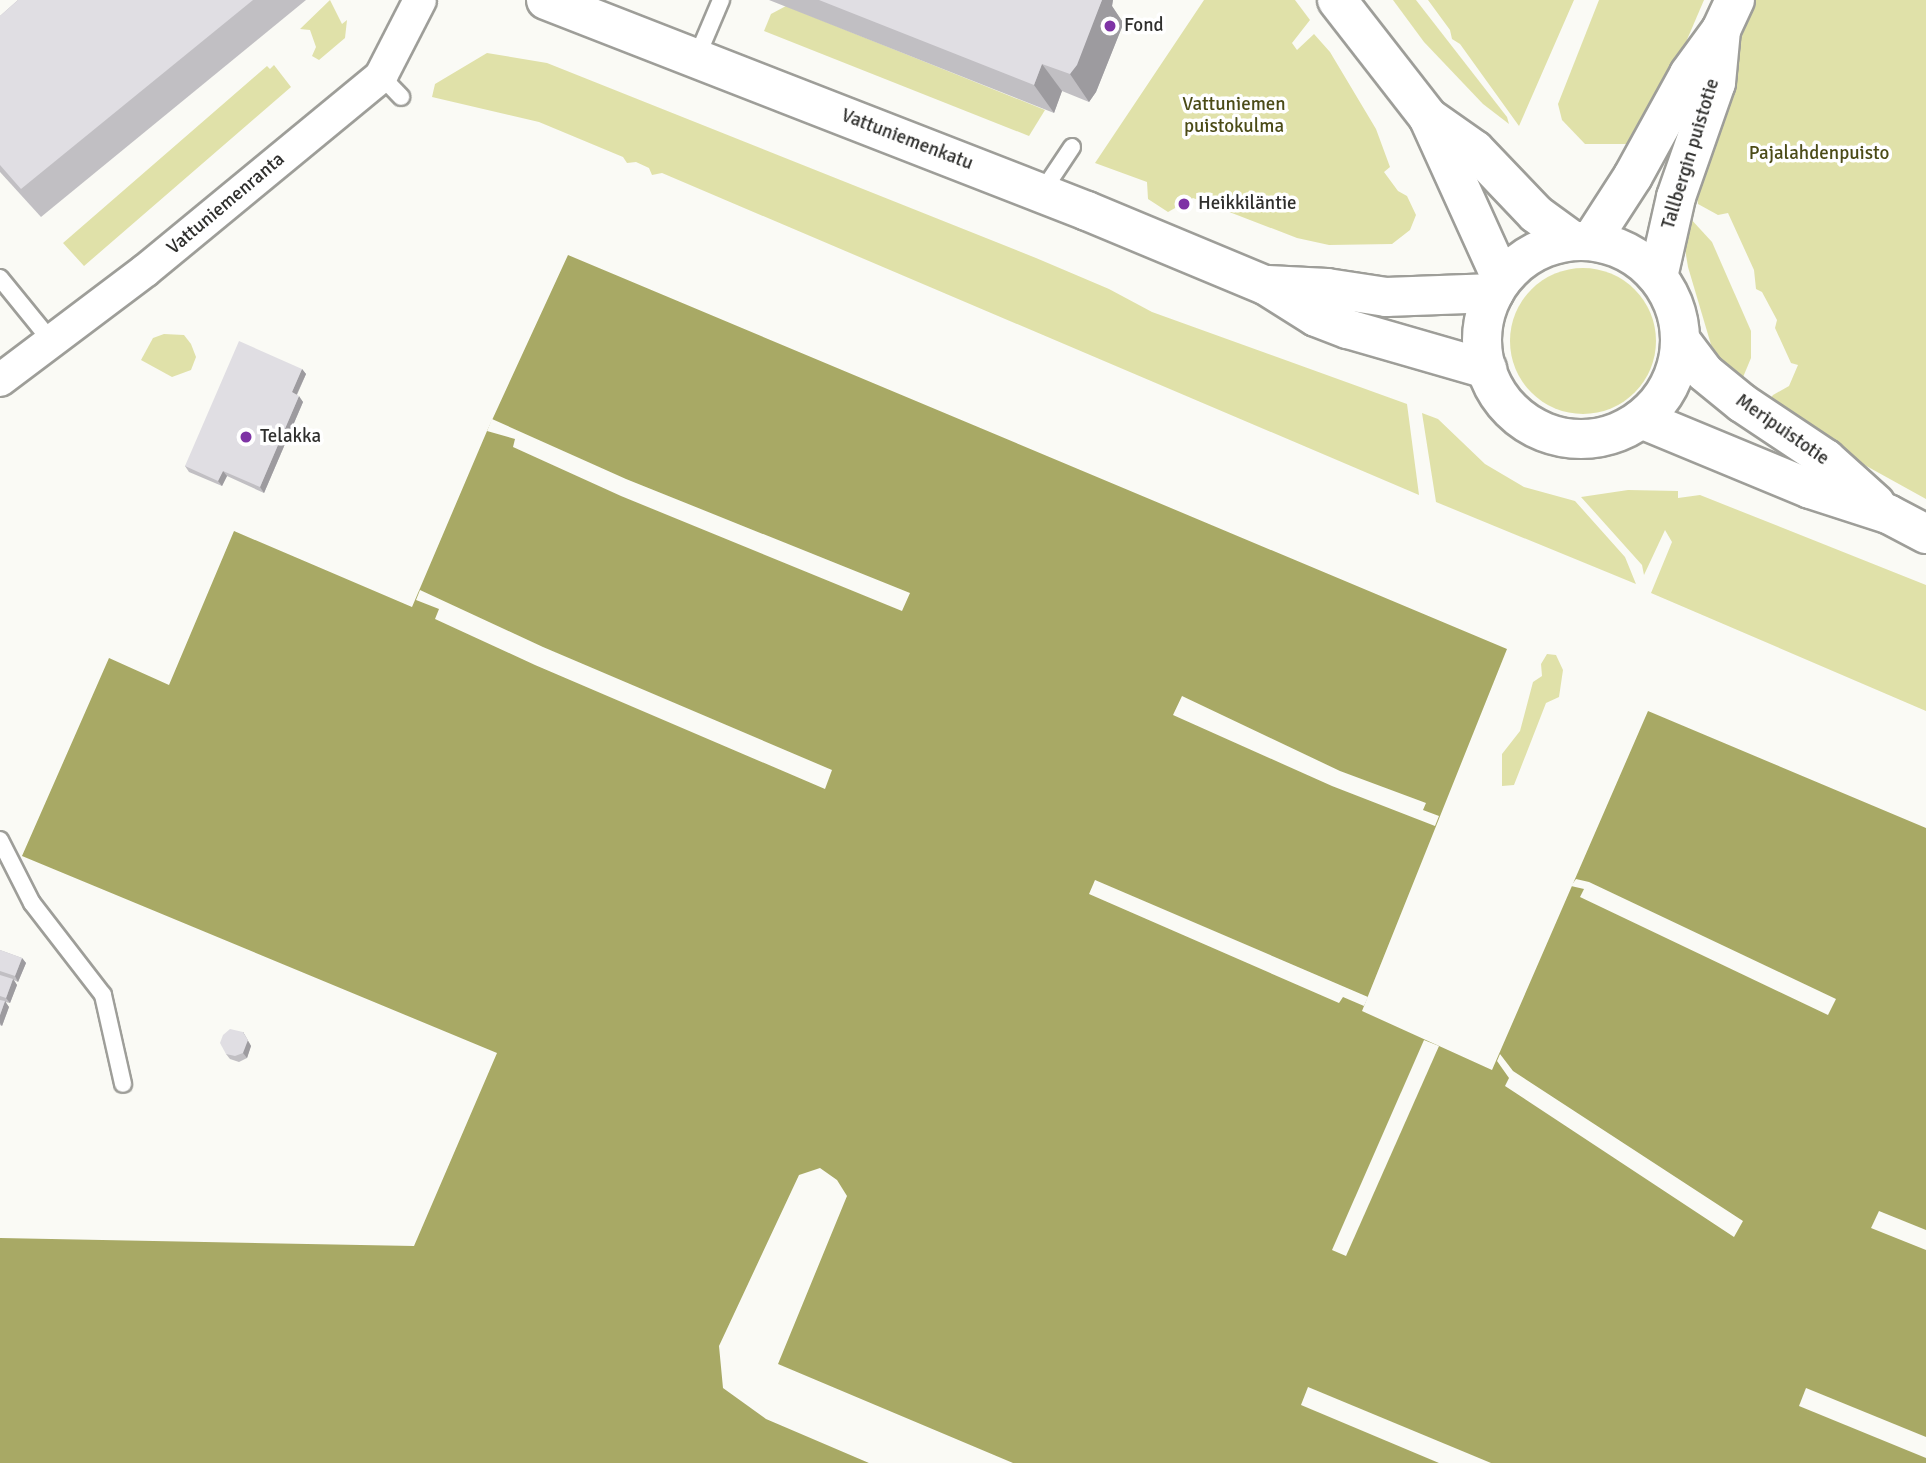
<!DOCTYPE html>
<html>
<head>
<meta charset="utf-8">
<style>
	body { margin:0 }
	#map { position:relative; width:1926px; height:1463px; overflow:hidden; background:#fafaf5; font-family:Signika,sans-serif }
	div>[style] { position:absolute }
	.green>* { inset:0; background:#e0e1a9 }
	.round { border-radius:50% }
	.water>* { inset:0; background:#a8a965 }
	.pier>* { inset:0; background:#fafaf5 }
	.roads { filter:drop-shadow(2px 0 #9e9e99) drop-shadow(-2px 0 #9e9e99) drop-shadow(0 2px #9e9e99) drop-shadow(0 -2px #9e9e99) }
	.service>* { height:16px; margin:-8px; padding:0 8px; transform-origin:8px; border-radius:8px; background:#fff }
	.minor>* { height:32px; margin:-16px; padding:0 16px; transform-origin:16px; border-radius:16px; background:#fff }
	.tertiary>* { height:38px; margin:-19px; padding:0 19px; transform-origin:19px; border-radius:19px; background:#fff }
	.secondary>* { height:38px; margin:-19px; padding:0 19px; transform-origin:19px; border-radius:19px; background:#fff }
	.secondary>.ring { margin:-19px; padding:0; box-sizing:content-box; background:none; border:38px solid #fff; border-radius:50% }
	.wall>* { inset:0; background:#c1bfc3 }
	.shaded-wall>* { inset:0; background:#9d9b9f }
	.building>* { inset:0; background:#e0dee3 }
	.dots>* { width:19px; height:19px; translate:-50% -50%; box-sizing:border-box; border:4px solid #fff; border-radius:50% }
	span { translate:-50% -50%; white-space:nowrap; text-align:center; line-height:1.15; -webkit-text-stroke:7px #fff; paint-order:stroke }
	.poi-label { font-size:19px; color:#2f2f2d }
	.left { translate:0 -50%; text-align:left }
	.park-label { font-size:19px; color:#4b4b17 }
	.street-label { font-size:19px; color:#2f2f2d }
</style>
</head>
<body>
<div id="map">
	<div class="green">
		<div style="clip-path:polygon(330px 0,342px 24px,347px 20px,345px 38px,319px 60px,312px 56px,316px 47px,310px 30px,300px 29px)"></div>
		<div style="clip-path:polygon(1204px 0,1295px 0,1310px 20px,1292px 43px,1297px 50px,1314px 34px,1330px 52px,1376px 129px,1390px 167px,1384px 172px,1398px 191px,1407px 196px,1416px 215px,1410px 230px,1392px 244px,1329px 245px,1297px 238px,1193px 198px,1168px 212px,1148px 199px,1147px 182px,1095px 163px)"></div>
		<div style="clip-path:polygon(1393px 0,1416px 0,1507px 117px,1509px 124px,1483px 104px,1424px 42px)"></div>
		<div style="clip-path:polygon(1428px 0,1574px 0,1519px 126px,1460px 44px,1452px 39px,1450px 30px)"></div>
		<div style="clip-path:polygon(1599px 0,1704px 0,1671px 77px,1634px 144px,1585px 144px,1562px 120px,1558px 104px)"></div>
		<div style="clip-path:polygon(1755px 0,1926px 0,1926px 499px,1832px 447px,1767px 403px,1773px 395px,1789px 386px,1798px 365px,1791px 363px,1775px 328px,1777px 320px,1762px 292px,1756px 289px,1754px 270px,1728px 213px,1718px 215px,1698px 204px,1693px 174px,1706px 79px,1746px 20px)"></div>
		<div style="clip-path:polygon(786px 6px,1045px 110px,1029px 136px,764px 31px,771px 14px)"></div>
		<div style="clip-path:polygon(487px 53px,547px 63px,1036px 258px,1109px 289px,1152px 312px,1407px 404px,1419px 495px,662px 173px,652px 175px,649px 168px,636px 162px,627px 163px,623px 157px,539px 122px,432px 97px,435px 84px)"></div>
		<div style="clip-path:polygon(274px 65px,291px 87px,84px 266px,63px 243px,267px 66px,270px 69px)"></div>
		<div style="clip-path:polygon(1689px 217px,1712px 242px,1751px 331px,1751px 358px,1741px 382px,1718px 360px,1712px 348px,1688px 267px,1684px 243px)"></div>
		<div class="round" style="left:1510px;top:268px;width:146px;height:146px"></div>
		<div style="clip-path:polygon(164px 334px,184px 335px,191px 344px,196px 357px,191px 370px,172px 377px,141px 360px,153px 338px)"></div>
		<div style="clip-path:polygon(1422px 413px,1438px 419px,1485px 464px,1524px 487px,1575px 501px,1625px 557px,1636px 584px,1436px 502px)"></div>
		<div style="clip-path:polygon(1628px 490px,1678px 491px,1678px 498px,1700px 495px,1926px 585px,1926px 711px,1651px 593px,1672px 542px,1665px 530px,1644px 575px,1642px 565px,1581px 497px)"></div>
		<div style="clip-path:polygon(1547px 654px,1556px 655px,1563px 670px,1559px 697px,1546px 703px,1514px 785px,1502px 786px,1502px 754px,1520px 731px,1533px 682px,1542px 676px,1541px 664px)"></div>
	</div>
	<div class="water">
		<div style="clip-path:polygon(568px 255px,1507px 649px,1362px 1011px,1492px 1070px,1648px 711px,1926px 828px,1926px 1463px,1013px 1463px,778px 1364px,847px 1196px,837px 1180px,820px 1168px,799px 1175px,719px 1346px,723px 1388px,766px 1419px,869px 1463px,0 1463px,0 1238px,414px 1246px,497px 1053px,22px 856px,109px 658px,169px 685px,234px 531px,412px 607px,487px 431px)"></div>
	</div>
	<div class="pier">
		<div style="clip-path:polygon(492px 419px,626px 479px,910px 593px,902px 611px,621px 496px,513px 447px,515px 439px,487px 431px)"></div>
		<div style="clip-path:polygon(420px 590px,543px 647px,832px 770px,825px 789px,535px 665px,435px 619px,439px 609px,416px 600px)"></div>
		<div style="clip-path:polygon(1182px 696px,1340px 771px,1426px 803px,1423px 810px,1439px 816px,1435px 826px,1332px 786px,1173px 715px)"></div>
		<div style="clip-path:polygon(1576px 879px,1589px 882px,1836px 999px,1828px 1015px,1580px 897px,1584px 889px,1571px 886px)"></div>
		<div style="clip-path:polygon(1095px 880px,1368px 997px,1364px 1006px,1343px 997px,1339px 1003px,1089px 894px)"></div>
		<div style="clip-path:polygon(1424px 1040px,1439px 1046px,1346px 1256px,1332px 1250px)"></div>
		<div style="clip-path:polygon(1500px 1054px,1513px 1071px,1743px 1221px,1734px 1237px,1505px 1086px,1509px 1078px,1497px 1061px)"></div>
		<div style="clip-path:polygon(1879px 1211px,1926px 1230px,1926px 1250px,1871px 1228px)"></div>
		<div style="clip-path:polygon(1308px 1387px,1491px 1463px,1439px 1463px,1301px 1405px)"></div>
		<div style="clip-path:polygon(1806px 1388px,1926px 1437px,1926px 1458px,1799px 1406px)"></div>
	</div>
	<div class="roads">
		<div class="service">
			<div style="left:696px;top:59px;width:64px;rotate:-67deg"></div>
			<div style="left:381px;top:76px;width:29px;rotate:46deg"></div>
			<div style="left:1042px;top:192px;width:54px;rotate:-56.3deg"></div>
			<div style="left:0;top:278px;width:82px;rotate:50.9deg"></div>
			<div style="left:0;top:840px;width:71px;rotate:63.1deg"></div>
			<div style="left:32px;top:903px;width:116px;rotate:52.3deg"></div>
			<div style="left:103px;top:995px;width:91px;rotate:77.3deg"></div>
		</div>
		<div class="minor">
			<div style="left:0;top:380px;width:183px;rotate:-37deg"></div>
			<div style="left:146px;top:270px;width:305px;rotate:-39.5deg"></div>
			<div style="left:381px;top:76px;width:85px;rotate:-62.8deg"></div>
		</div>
		<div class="tertiary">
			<div style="left:546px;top:0;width:581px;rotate:21.31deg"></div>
			<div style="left:1087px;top:211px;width:193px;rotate:22.6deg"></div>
			<div style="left:1265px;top:285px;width:60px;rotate:32.1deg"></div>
			<div style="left:1316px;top:317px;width:34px;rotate:21deg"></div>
			<div style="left:1348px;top:329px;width:145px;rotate:16.1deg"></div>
			<div style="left:1337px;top:0;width:148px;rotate:52.1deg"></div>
			<div style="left:1428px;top:117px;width:179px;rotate:65.6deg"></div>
			<div style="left:1428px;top:117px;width:57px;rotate:35.1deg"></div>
			<div style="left:1475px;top:150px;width:88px;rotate:46.4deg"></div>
			<div style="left:1536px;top:214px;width:46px;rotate:36.1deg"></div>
			<div style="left:1591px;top:241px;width:77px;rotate:-57.1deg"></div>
			<div style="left:1633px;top:176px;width:116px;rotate:-61.2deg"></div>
			<div style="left:1689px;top:74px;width:54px;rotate:-54deg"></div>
			<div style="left:1721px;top:30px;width:33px;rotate:-65deg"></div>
			<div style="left:1658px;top:277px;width:82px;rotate:-77.3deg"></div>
			<div style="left:1676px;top:197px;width:121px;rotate:-70.7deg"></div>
			<div style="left:1716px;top:83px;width:53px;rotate:-84.6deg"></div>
			<div style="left:1268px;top:285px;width:59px;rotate:2.9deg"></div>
			<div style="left:1327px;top:288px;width:60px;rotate:8.7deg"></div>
			<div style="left:1386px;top:297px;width:108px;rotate:-2.1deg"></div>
		</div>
		<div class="secondary">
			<div class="ring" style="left:1482px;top:241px;width:160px;height:160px"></div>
			<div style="left:1681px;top:341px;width:39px;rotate:53deg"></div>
			<div style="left:1704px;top:372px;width:49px;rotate:39.2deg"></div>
			<div style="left:1742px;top:403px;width:101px;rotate:33.7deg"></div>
			<div style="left:1826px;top:459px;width:67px;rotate:42deg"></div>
			<div style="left:1641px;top:419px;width:183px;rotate:22.5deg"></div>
			<div style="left:1810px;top:489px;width:82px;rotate:17.8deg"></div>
			<div style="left:1888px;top:514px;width:43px;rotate:27.8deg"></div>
		</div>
	</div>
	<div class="wall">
		<div style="clip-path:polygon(18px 0,306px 0,41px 217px,0 172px,0 16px)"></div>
		<div style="clip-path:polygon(769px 0,1113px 0,1112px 6px,1122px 21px,1122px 27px,1096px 92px,1089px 102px,1062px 91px,1054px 113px)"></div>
		<div style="clip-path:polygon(302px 369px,306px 374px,297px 395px,303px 402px,264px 493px,227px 476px,222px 486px,189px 472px,185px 466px)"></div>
		<div style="clip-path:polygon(0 950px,22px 958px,26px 963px,18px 982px,14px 980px,17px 985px,10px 1003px,5px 1002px,9px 1007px,2px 1026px,0 1025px)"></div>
		<div style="clip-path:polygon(243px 1032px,251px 1046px,247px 1058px,239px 1062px,230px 1059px,226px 1054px)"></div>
	</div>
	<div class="shaded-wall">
		<div style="clip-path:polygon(1102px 0,1113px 0,1112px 6px,1122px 21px,1122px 27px,1096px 92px,1089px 102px,1070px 74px)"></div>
		<div style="clip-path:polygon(1042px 64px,1062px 91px,1054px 113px,1034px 85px)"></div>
		<div style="clip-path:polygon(302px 369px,306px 374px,295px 398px,292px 392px)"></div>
		<div style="clip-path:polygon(299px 396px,303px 402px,264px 493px,260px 487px)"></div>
		<div style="clip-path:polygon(223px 471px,227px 476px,222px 486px,218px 481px)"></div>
		<div style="clip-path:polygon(22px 958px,26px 963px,18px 982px,15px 976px)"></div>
		<div style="clip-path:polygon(13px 979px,17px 985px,10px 1003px,6px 998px)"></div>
		<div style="clip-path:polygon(5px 1001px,9px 1007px,2px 1026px,0 1023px,0 1015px)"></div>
		<div style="clip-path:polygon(243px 1032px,251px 1046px,247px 1058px,243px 1053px)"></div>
	</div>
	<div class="building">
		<div style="clip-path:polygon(18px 0,253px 0,21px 189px,0 165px,0 16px)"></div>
		<div style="clip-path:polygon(819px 0,1102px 0,1077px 65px,1070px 74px,1042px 64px,1034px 85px)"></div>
		<div style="clip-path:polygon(239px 341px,302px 369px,292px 392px,299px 396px,260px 487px,223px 471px,218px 481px,185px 466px)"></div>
		<div style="clip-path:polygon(0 950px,22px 958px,15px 976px,0 971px)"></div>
		<div style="clip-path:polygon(0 975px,13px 979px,6px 998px,0 996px)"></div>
		<div style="clip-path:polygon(0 1000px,5px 1001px,0 1015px)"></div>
		<div style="clip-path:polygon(230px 1029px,243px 1032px,248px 1040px,243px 1053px,235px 1056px,226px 1054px,220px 1043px,223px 1035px)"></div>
	</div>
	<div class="dots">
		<div style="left:1110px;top:26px;background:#7e33a5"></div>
		<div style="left:1184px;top:204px;background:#7e33a5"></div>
		<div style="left:246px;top:437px;background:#7e33a5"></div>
	</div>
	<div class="poi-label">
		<span class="left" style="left:1124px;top:26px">Fond</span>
		<span class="left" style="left:1198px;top:204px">Heikkiläntie</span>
		<span class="left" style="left:260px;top:437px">Telakka</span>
	</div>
	<div class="park-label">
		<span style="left:1234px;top:116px">Vattuniemen<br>puistokulma</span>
		<span style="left:1819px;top:154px">Pajalahdenpuisto</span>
	</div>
	<div class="street-label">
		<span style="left:907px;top:140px;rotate:21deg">Vattuniemenkatu</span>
		<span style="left:1691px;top:154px;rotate:-73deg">Tallbergin puistotie</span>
		<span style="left:226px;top:204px;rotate:-40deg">Vattuniemenranta</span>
		<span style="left:1782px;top:430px;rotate:35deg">Meripuistotie</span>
	</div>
</div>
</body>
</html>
